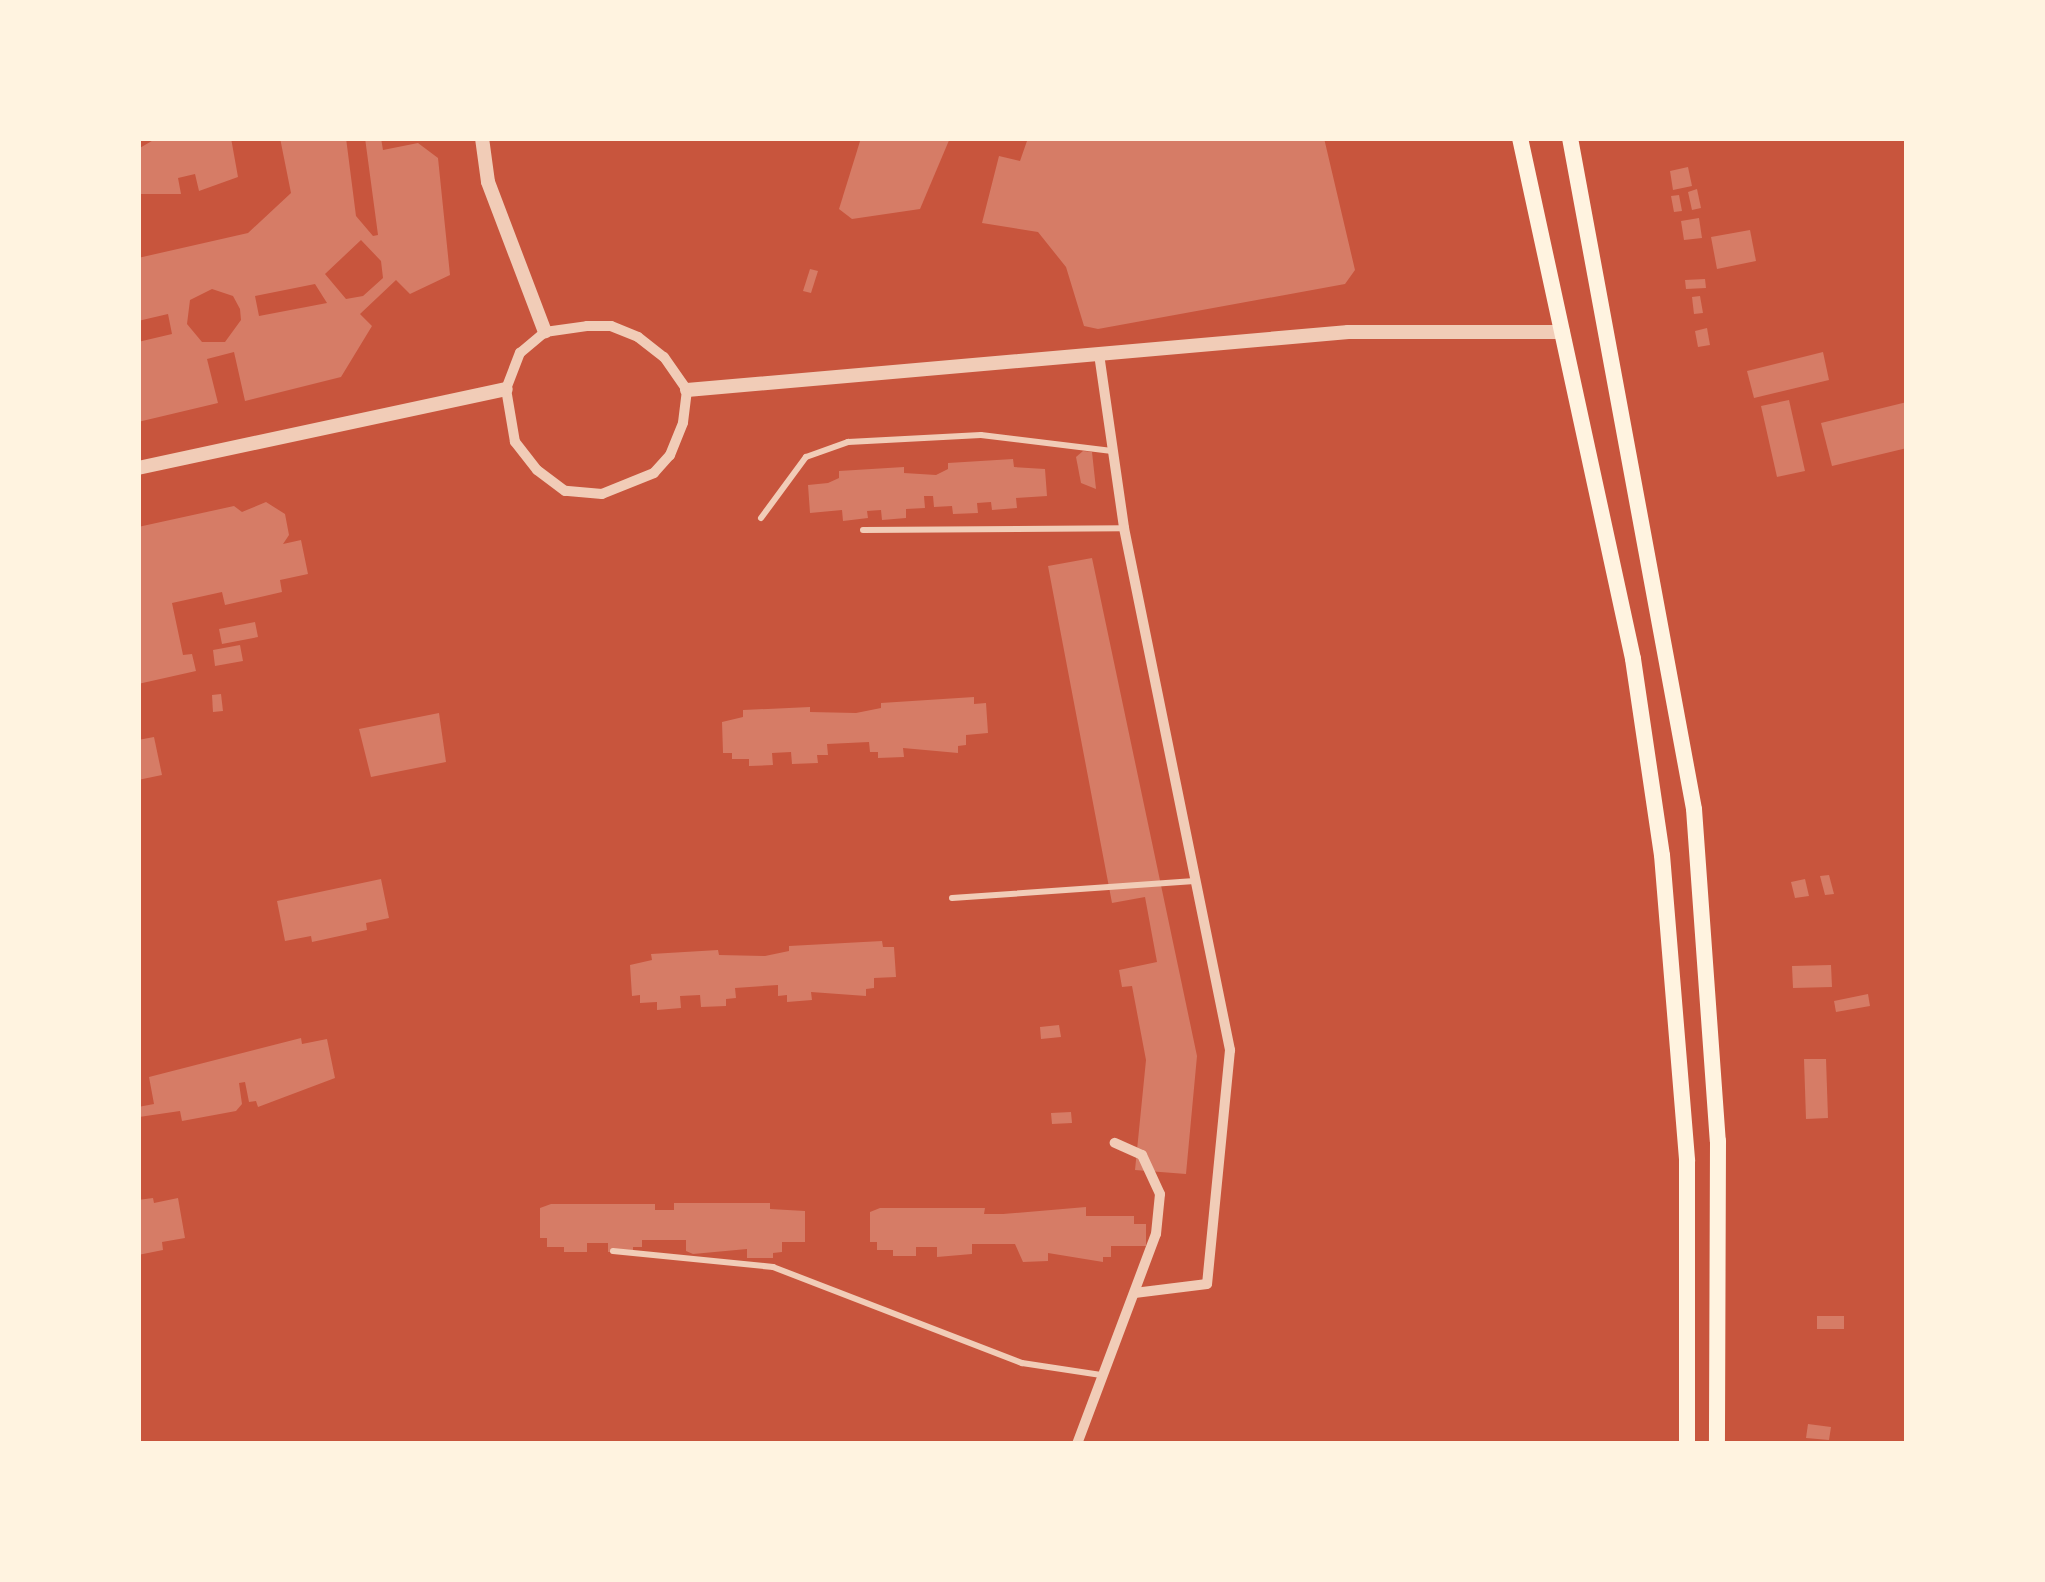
<!DOCTYPE html>
<html>
<head>
<meta charset="utf-8">
<style>
	body { margin:0 }
	#map { position:relative; width:2045px; height:1582px; overflow:hidden; background:#c8553d; font-family:"Exo 2",sans-serif }
	div>[style] { position:absolute }
	.building>* { inset:0; background:#d67c66 }
	.service>* { height:6px; margin:-3px; padding:0 3px; transform-origin:3px; border-radius:3px; background:#f1ccb7 }
	.minor>* { height:10px; margin:-5px; padding:0 5px; transform-origin:5px; border-radius:5px; background:#f1ccb7 }
	.tertiary>* { height:14px; margin:-7px; padding:0 7px; transform-origin:7px; border-radius:7px; background:#f1ccb7 }
	.secondary>* { height:16px; margin:-8px; padding:0 8px; transform-origin:8px; border-radius:8px; background:#fff3e0 }
	span { translate:-50% -50%; white-space:nowrap; text-align:center; line-height:1.15; -webkit-text-stroke:9px #fff3e0; paint-order:stroke }
	.frame { position:absolute; inset:0; border:141px solid #fff3e0; pointer-events:none }
</style>
</head>
<body>
<div id="map">
	<div class="building">
		<div style="clip-path:polygon(157px 138px,231px 138px,238px 177px,199px 191px,195px 174px,178px 178px,181px 194px,138px 194px,138px 149px)"></div>
		<div style="clip-path:polygon(evenodd,280px 138px,346px 138px,356px 216px,373px 236px,378px 235px,365px 138px,381px 138px,383px 150px,418px 143px,438px 158px,450px 275px,410px 294px,396px 280px,360px 314px,372px 326px,341px 377px,245px 401px,234px 352px,207px 359px,218px 403px,138px 422px,138px 342px,172px 334px,168px 314px,138px 321px,138px 258px,248px 233px,291px 193px,280px 138px,361px 240px,381px 261px,383px 278px,363px 296px,346px 299px,325px 274px,361px 240px,280px 138px,315px 284px,327px 303px,259px 316px,255px 296px,315px 284px,280px 138px,212px 289px,233px 296px,240px 309px,241px 320px,225px 342px,202px 342px,187px 324px,190px 300px,212px 289px)"></div>
		<div style="clip-path:polygon(861px 138px,950px 138px,920px 209px,852px 219px,839px 209px)"></div>
		<div style="clip-path:polygon(1028px 138px,1324px 138px,1355px 270px,1345px 284px,1098px 329px,1084px 326px,1066px 267px,1038px 232px,982px 223px,999px 156px,1020px 161px)"></div>
		<div style="clip-path:polygon(1688px 167px,1692px 186px,1673px 190px,1670px 171px)"></div>
		<div style="clip-path:polygon(1697px 189px,1701px 208px,1692px 210px,1688px 192px)"></div>
		<div style="clip-path:polygon(1679px 195px,1682px 211px,1674px 212px,1671px 196px)"></div>
		<div style="clip-path:polygon(1699px 218px,1702px 238px,1684px 240px,1681px 221px)"></div>
		<div style="clip-path:polygon(1750px 230px,1756px 261px,1717px 269px,1711px 237px)"></div>
		<div style="clip-path:polygon(810px 269px,818px 271px,811px 293px,803px 291px)"></div>
		<div style="clip-path:polygon(1705px 279px,1706px 288px,1686px 289px,1685px 280px)"></div>
		<div style="clip-path:polygon(1700px 296px,1703px 313px,1694px 314px,1692px 297px)"></div>
		<div style="clip-path:polygon(1707px 328px,1710px 345px,1698px 347px,1695px 331px)"></div>
		<div style="clip-path:polygon(1823px 352px,1829px 380px,1754px 398px,1747px 371px)"></div>
		<div style="clip-path:polygon(1789px 400px,1805px 471px,1777px 477px,1761px 406px)"></div>
		<div style="clip-path:polygon(1907px 402px,1907px 448px,1832px 466px,1821px 423px)"></div>
		<div style="clip-path:polygon(1083px 451px,1092px 452px,1096px 489px,1081px 483px,1076px 457px)"></div>
		<div style="clip-path:polygon(1013px 459px,1014px 467px,1045px 469px,1047px 496px,1016px 498px,1017px 508px,992px 510px,991px 502px,977px 503px,978px 513px,953px 514px,952px 506px,934px 507px,933px 496px,924px 496px,925px 508px,906px 509px,906px 518px,882px 520px,881px 510px,867px 511px,868px 518px,843px 521px,842px 510px,810px 513px,808px 485px,828px 483px,839px 478px,839px 471px,904px 467px,904px 473px,936px 475px,948px 469px,948px 463px)"></div>
		<div style="clip-path:polygon(266px 502px,285px 514px,289px 535px,283px 544px,301px 540px,308px 574px,280px 580px,282px 592px,225px 605px,222px 592px,172px 603px,183px 655px,192px 654px,196px 671px,138px 684px,138px 527px,234px 506px,242px 512px)"></div>
		<div style="clip-path:polygon(1092px 558px,1197px 1056px,1186px 1174px,1135px 1170px,1146px 1060px,1132px 986px,1122px 987px,1119px 970px,1157px 962px,1145px 897px,1112px 903px,1048px 566px)"></div>
		<div style="clip-path:polygon(255px 622px,258px 637px,222px 644px,219px 629px)"></div>
		<div style="clip-path:polygon(240px 645px,243px 661px,215px 666px,213px 650px)"></div>
		<div style="clip-path:polygon(221px 694px,223px 711px,213px 712px,212px 695px)"></div>
		<div style="clip-path:polygon(974px 697px,974px 704px,986px 703px,988px 733px,966px 735px,966px 745px,958px 746px,958px 753px,903px 748px,904px 757px,878px 758px,878px 752px,870px 752px,869px 742px,827px 744px,828px 755px,817px 755px,818px 763px,792px 764px,791px 752px,772px 753px,773px 765px,749px 766px,749px 759px,732px 759px,732px 753px,723px 753px,722px 722px,743px 717px,743px 710px,810px 707px,810px 712px,856px 713px,881px 708px,881px 703px)"></div>
		<div style="clip-path:polygon(439px 713px,446px 762px,371px 777px,359px 729px)"></div>
		<div style="clip-path:polygon(154px 737px,162px 775px,138px 780px,138px 740px)"></div>
		<div style="clip-path:polygon(1829px 875px,1834px 894px,1825px 895px,1820px 876px)"></div>
		<div style="clip-path:polygon(381px 879px,389px 918px,366px 923px,367px 930px,312px 942px,311px 936px,285px 941px,277px 901px)"></div>
		<div style="clip-path:polygon(1805px 879px,1809px 896px,1795px 898px,1791px 882px)"></div>
		<div style="clip-path:polygon(882px 941px,883px 947px,894px 947px,896px 977px,874px 978px,874px 988px,866px 989px,866px 996px,811px 992px,812px 1000px,787px 1002px,787px 995px,778px 996px,778px 985px,735px 988px,736px 998px,726px 999px,726px 1006px,701px 1007px,700px 995px,680px 996px,681px 1008px,657px 1010px,657px 1002px,640px 1003px,640px 995px,632px 996px,630px 965px,652px 960px,651px 954px,718px 950px,719px 955px,765px 956px,789px 951px,789px 946px)"></div>
		<div style="clip-path:polygon(1831px 965px,1832px 987px,1793px 988px,1792px 966px)"></div>
		<div style="clip-path:polygon(1868px 994px,1870px 1006px,1836px 1012px,1834px 1001px)"></div>
		<div style="clip-path:polygon(1059px 1025px,1061px 1037px,1041px 1039px,1040px 1027px)"></div>
		<div style="clip-path:polygon(301px 1038px,302px 1044px,327px 1039px,335px 1078px,258px 1107px,256px 1101px,249px 1102px,245px 1082px,239px 1083px,242px 1104px,236px 1111px,182px 1121px,180px 1111px,139px 1117px,138px 1107px,154px 1104px,149px 1077px)"></div>
		<div style="clip-path:polygon(1804px 1059px,1826px 1059px,1828px 1118px,1806px 1119px)"></div>
		<div style="clip-path:polygon(1071px 1112px,1072px 1123px,1052px 1124px,1051px 1113px)"></div>
		<div style="clip-path:polygon(153px 1198px,154px 1203px,178px 1198px,185px 1238px,162px 1242px,163px 1250px,138px 1255px,138px 1200px)"></div>
		<div style="clip-path:polygon(674px 1203px,770px 1203px,770px 1209px,805px 1211px,805px 1242px,782px 1242px,782px 1252px,773px 1253px,773px 1258px,747px 1258px,747px 1249px,693px 1254px,686px 1251px,686px 1240px,642px 1240px,642px 1247px,633px 1247px,633px 1252px,608px 1252px,608px 1243px,587px 1243px,587px 1252px,564px 1252px,564px 1247px,547px 1247px,547px 1238px,540px 1238px,540px 1208px,551px 1204px,655px 1204px,655px 1210px,674px 1210px)"></div>
		<div style="clip-path:polygon(1086px 1207px,1086px 1216px,1134px 1216px,1134px 1224px,1146px 1224px,1146px 1246px,1111px 1246px,1111px 1257px,1103px 1257px,1103px 1262px,1048px 1253px,1048px 1261px,1023px 1262px,1015px 1244px,972px 1244px,972px 1254px,937px 1257px,937px 1247px,916px 1247px,916px 1256px,893px 1256px,893px 1250px,877px 1250px,877px 1242px,870px 1242px,870px 1212px,880px 1208px,985px 1208px,984px 1214px,1003px 1214px)"></div>
		<div style="clip-path:polygon(1817px 1316px,1844px 1316px,1844px 1329px,1817px 1329px)"></div>
		<div style="clip-path:polygon(1808px 1424px,1831px 1427px,1829px 1440px,1806px 1438px)"></div>
	</div>
	<div class="service">
		<div style="left:761px;top:518px;width:76px;rotate:-53.6deg"></div>
		<div style="left:806px;top:457px;width:45px;rotate:-19.7deg"></div>
		<div style="left:848px;top:442px;width:133px;rotate:-3deg"></div>
		<div style="left:981px;top:435px;width:132px;rotate:7deg"></div>
		<div style="left:863px;top:530px;width:261px;rotate:-0.4deg"></div>
		<div style="left:952px;top:898px;width:243px;rotate:-4deg"></div>
		<div style="left:613px;top:1251px;width:161px;rotate:5.7deg"></div>
		<div style="left:773px;top:1267px;width:267px;rotate:21.1deg"></div>
		<div style="left:1022px;top:1363px;width:80px;rotate:8.6deg"></div>
	</div>
	<div class="minor">
		<div style="left:587px;top:326px;width:24px"></div>
		<div style="left:611px;top:326px;width:29px;rotate:22deg"></div>
		<div style="left:638px;top:337px;width:33px;rotate:38deg"></div>
		<div style="left:664px;top:357px;width:40px;rotate:55.1deg"></div>
		<div style="left:687px;top:390px;width:33px;rotate:97deg"></div>
		<div style="left:683px;top:423px;width:35px;rotate:112deg"></div>
		<div style="left:670px;top:455px;width:24px;rotate:132deg"></div>
		<div style="left:654px;top:473px;width:56px;rotate:158deg"></div>
		<div style="left:602px;top:494px;width:37px;rotate:-175deg"></div>
		<div style="left:565px;top:491px;width:35px;rotate:-143deg"></div>
		<div style="left:537px;top:470px;width:36px;rotate:-128deg"></div>
		<div style="left:515px;top:442px;width:54px;rotate:-99.6deg"></div>
		<div style="left:506px;top:389px;width:39px;rotate:-69deg"></div>
		<div style="left:520px;top:353px;width:33px;rotate:-40deg"></div>
		<div style="left:545px;top:332px;width:42px;rotate:-8.1deg"></div>
		<div style="left:1099px;top:354px;width:176px;rotate:81.8deg"></div>
		<div style="left:1124px;top:528px;width:533px;rotate:78.52deg"></div>
		<div style="left:1230px;top:1050px;width:235px;rotate:95.6deg"></div>
		<div style="left:1207px;top:1284px;width:73px;rotate:172.9deg"></div>
		<div style="left:1077px;top:1444px;width:224px;rotate:-69.4deg"></div>
		<div style="left:1156px;top:1234px;width:40px;rotate:-84.3deg"></div>
		<div style="left:1160px;top:1194px;width:43px;rotate:-114.8deg"></div>
		<div style="left:1142px;top:1155px;width:30px;rotate:-156deg"></div>
	</div>
	<div class="tertiary">
		<div style="left:482px;top:138px;width:44px;rotate:82.2deg"></div>
		<div style="left:488px;top:182px;width:160px;rotate:69.2deg"></div>
		<div style="left:687px;top:390px;width:664px;rotate:-5.01deg"></div>
		<div style="left:1348px;top:332px;width:215px"></div>
		<div style="left:138px;top:468px;width:376px;rotate:-12.1deg"></div>
	</div>
	<div class="secondary">
		<div style="left:1520px;top:138px;width:533px;rotate:77.76deg"></div>
		<div style="left:1633px;top:659px;width:198px;rotate:81.6deg"></div>
		<div style="left:1662px;top:855px;width:307px;rotate:85.3deg"></div>
		<div style="left:1687px;top:1161px;width:283px;rotate:90deg"></div>
		<div style="left:1570px;top:138px;width:682px;rotate:79.53deg"></div>
		<div style="left:1694px;top:809px;width:333px;rotate:85.9deg"></div>
		<div style="left:1718px;top:1141px;width:303px;rotate:90.2deg"></div>
	</div>
	<div class="frame"></div>
</div>
</body>
</html>
